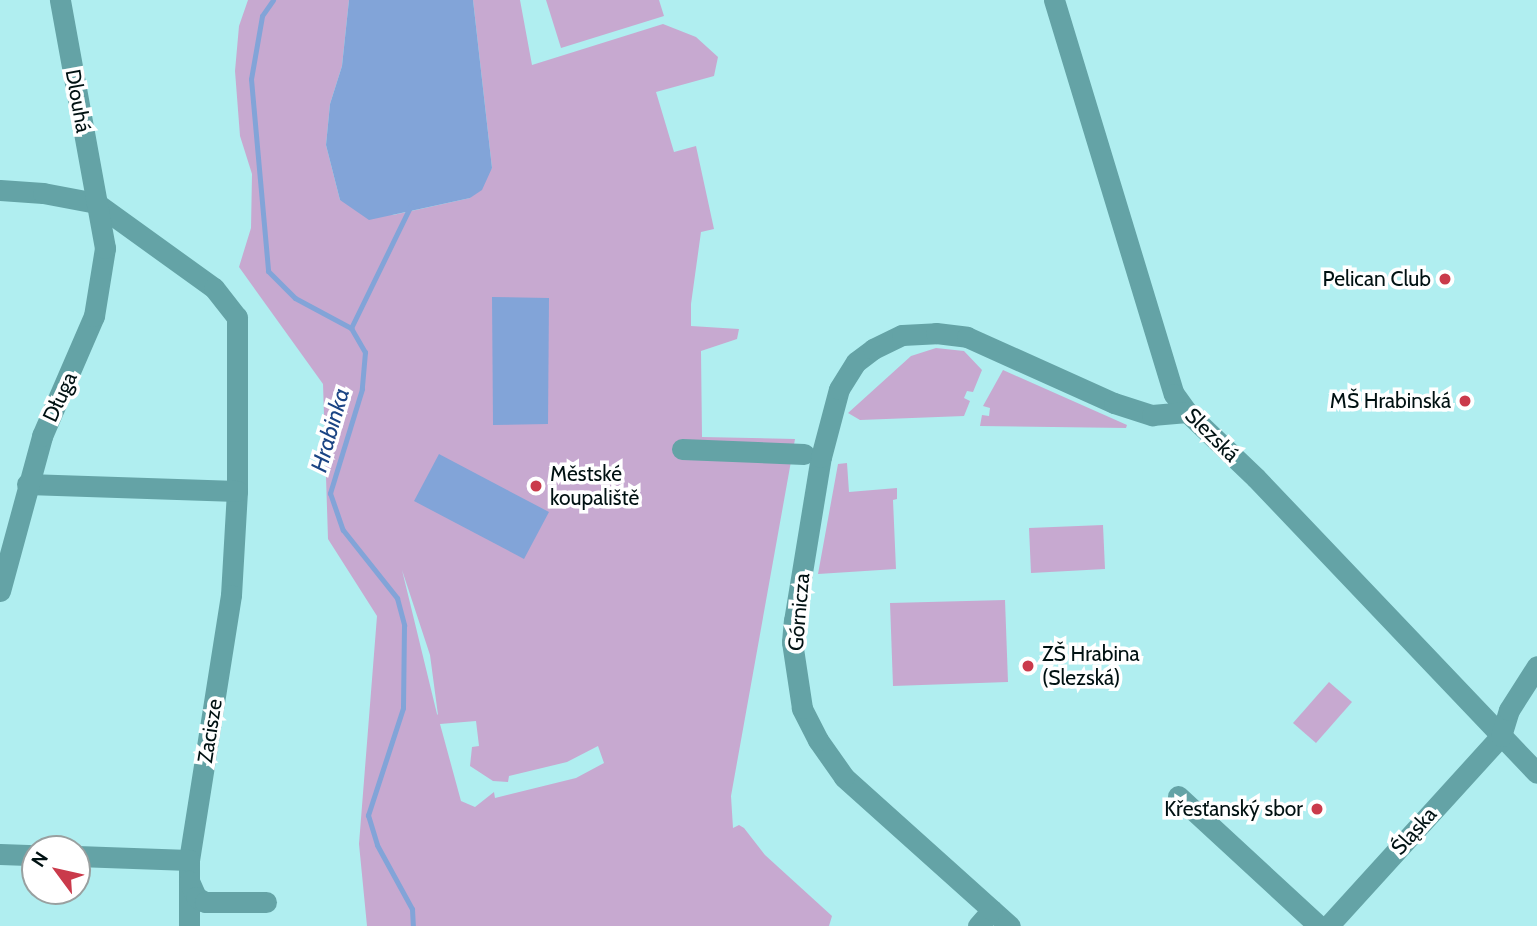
<!DOCTYPE html>
<html>
<head>
<meta charset="utf-8">
<style>
	body { margin:0 }
	#map { position:relative; width:1537px; height:926px; overflow:hidden; background:#b0eef0; font-family:Cabin,sans-serif }
	div>[style] { position:absolute }
	.green>* { inset:0; background:#c7a9d0 }
	.water>* { inset:0; background:#82a4d8 }
	.stream>* { height:5px; margin:-2.5px; padding:0 2.5px; transform-origin:2.5px; border-radius:2.5px; background:#82a4d8 }
	.minor>* { height:21px; margin:-10.5px; padding:0 10.5px; transform-origin:10.5px; border-radius:10.5px; background:#64a3a6 }
	.dots>* { width:19px; height:19px; translate:-50% -50%; box-sizing:border-box; border:4px solid #fff; border-radius:50% }
	span { translate:-50% -50%; white-space:nowrap; text-align:center; line-height:1.15; -webkit-text-stroke:7px #fff; paint-order:stroke }
	.street-label { font-size:21px; color:#001112 }
	.poi-label { font-size:21px; color:#001112 }
	.right { translate:-100% -50%; text-align:right }
	.left { translate:0 -50%; text-align:left }
	.water-label { font-size:23px; color:#1b4584; font-style:italic }
	.north { position:absolute; left:21px; top:835px; width:70px; height:70px; box-sizing:border-box; background:#fff; border:2px solid #99a0a0; border-radius:50%; rotate:303deg; font-size:19px; font-weight:700; line-height:28px; text-align:center; color:#001112 }
	.north::after { content:''; display:block; margin:auto; width:24px; height:32px; background:#ca3a4b; clip-path:polygon(50% 0,100% 100%,50% 72%,0 100%) }
</style>
</head>
<body>
<div id="map">
	<div class="green">
		<div style="clip-path:polygon(evenodd,248px 0,349px 0,342px 66px,330px 104px,326px 145px,340px 200px,393px 215px,470px 198px,492px 168px,473px 0,520px 0,532px 65px,663px 24px,696px 37px,718px 57px,714px 76px,656px 92px,674px 152px,696px 146px,714px 229px,701px 232px,691px 304px,691px 326px,739px 329px,737px 339px,701px 351px,702px 437px,795px 439px,731px 796px,733px 828px,739px 825px,744px 828px,765px 855px,832px 916px,829px 926px,367px 926px,359px 844px,377px 616px,328px 539px,323px 384px,239px 267px,251px 228px,252px 174px,240px 136px,235px 71px,239px 26px,248px 0,402px 570px,430px 655px,438px 715px,437px 714px,402px 570px,248px 0,476px 721px,479px 746px,472px 747px,470px 766px,493px 781px,508px 782px,509px 776px,567px 762px,598px 746px,604px 763px,576px 778px,495px 798px,494px 792px,475px 807px,461px 801px,440px 724px,476px 721px)"></div>
		<div style="clip-path:polygon(546px 0,659px 0,664px 16px,561px 48px)"></div>
		<div style="clip-path:polygon(936px 348px,964px 351px,982px 370px,973px 392px,967px 391px,964px 398px,970px 401px,964px 416px,860px 420px,848px 413px,911px 356px)"></div>
		<div style="clip-path:polygon(1003px 370px,1127px 425px,1126px 428px,980px 426px,982px 415px,989px 416px,990px 408px,983px 406px)"></div>
		<div style="clip-path:polygon(847px 463px,849px 492px,897px 488px,897px 499px,893px 500px,896px 569px,818px 574px,838px 464px)"></div>
		<div style="clip-path:polygon(1103px 525px,1105px 569px,1031px 573px,1029px 528px)"></div>
		<div style="clip-path:polygon(1005px 600px,1008px 682px,893px 686px,890px 603px)"></div>
		<div style="clip-path:polygon(1329px 682px,1352px 702px,1316px 743px,1293px 723px)"></div>
	</div>
	<div class="water">
		<div style="clip-path:polygon(349px 0,473px 0,492px 168px,482px 190px,470px 198px,369px 220px,340px 200px,326px 145px,330px 104px,342px 66px)"></div>
		<div style="clip-path:polygon(492px 297px,549px 298px,548px 424px,493px 425px)"></div>
		<div style="clip-path:polygon(439px 454px,549px 512px,524px 559px,414px 501px)"></div>
	</div>
	<div class="stream">
		<div style="left:273px;top:0;width:19px;rotate:125deg"></div>
		<div style="left:262px;top:16px;width:64px;rotate:99.9deg"></div>
		<div style="left:251px;top:79px;width:193px;rotate:84.9deg"></div>
		<div style="left:268px;top:271px;width:38px;rotate:45deg"></div>
		<div style="left:295px;top:298px;width:64px;rotate:28.2deg"></div>
		<div style="left:351px;top:328px;width:28px;rotate:60deg"></div>
		<div style="left:365px;top:352px;width:37px;rotate:95deg"></div>
		<div style="left:362px;top:389px;width:109px;rotate:107.1deg"></div>
		<div style="left:330px;top:493px;width:39px;rotate:71deg"></div>
		<div style="left:343px;top:530px;width:87px;rotate:51.5deg"></div>
		<div style="left:397px;top:598px;width:28px;rotate:75deg"></div>
		<div style="left:404px;top:625px;width:83px;rotate:90.7deg"></div>
		<div style="left:403px;top:708px;width:113px;rotate:108.1deg"></div>
		<div style="left:368px;top:815px;width:31px;rotate:73deg"></div>
		<div style="left:377px;top:845px;width:73px;rotate:61.3deg"></div>
		<div style="left:412px;top:909px;width:17px;rotate:87deg"></div>
		<div style="left:351px;top:328px;width:137px;rotate:-64deg"></div>
	</div>
	<div class="minor">
		<div style="left:1054px;top:0;width:412px;rotate:73.1deg"></div>
		<div style="left:1174px;top:394px;width:22px;rotate:54deg"></div>
		<div style="left:1187px;top:412px;width:95px;rotate:43.7deg"></div>
		<div style="left:1256px;top:478px;width:407px;rotate:46.4deg"></div>
		<div style="left:0;top:190px;width:43px;rotate:4deg"></div>
		<div style="left:43px;top:193px;width:54px;rotate:10.7deg"></div>
		<div style="left:96px;top:203px;width:145px;rotate:35.8deg"></div>
		<div style="left:214px;top:288px;width:37px;rotate:52deg"></div>
		<div style="left:237px;top:317px;width:174px;rotate:90deg"></div>
		<div style="left:237px;top:491px;width:104px;rotate:93.3deg"></div>
		<div style="left:231px;top:595px;width:268px;rotate:99deg"></div>
		<div style="left:189px;top:860px;width:66px;rotate:90deg"></div>
		<div style="left:682px;top:449px;width:122px;rotate:2.3deg"></div>
		<div style="left:27px;top:484px;width:210px;rotate:1.9deg"></div>
		<div style="left:0;top:591px;width:161px;rotate:-74.8deg"></div>
		<div style="left:42px;top:436px;width:131px;rotate:-66.6deg"></div>
		<div style="left:94px;top:316px;width:69px;rotate:-80.8deg"></div>
		<div style="left:105px;top:248px;width:252px;rotate:-100.3deg"></div>
		<div style="left:1178px;top:796px;width:192px;rotate:42.7deg"></div>
		<div style="left:0;top:854px;width:35px;rotate:2deg"></div>
		<div style="left:77px;top:856px;width:112px;rotate:2deg"></div>
		<div style="left:189px;top:881px;width:17px;rotate:66deg"></div>
		<div style="left:196px;top:897px;width:10px;rotate:29deg"></div>
		<div style="left:205px;top:902px;width:61px"></div>
		<div style="left:992px;top:910px;width:24px;rotate:42deg"></div>
		<div style="left:978px;top:926px;width:21px;rotate:-49deg"></div>
		<div style="left:992px;top:910px;width:199px;rotate:-138.1deg"></div>
		<div style="left:844px;top:777px;width:45px;rotate:-125.1deg"></div>
		<div style="left:818px;top:740px;width:36px;rotate:-117deg"></div>
		<div style="left:802px;top:708px;width:67px;rotate:-98.6deg"></div>
		<div style="left:792px;top:642px;width:21px;rotate:-85deg"></div>
		<div style="left:794px;top:621px;width:166px;rotate:-80.7deg"></div>
		<div style="left:821px;top:457px;width:70px;rotate:-75.2deg"></div>
		<div style="left:839px;top:389px;width:32px;rotate:-58deg"></div>
		<div style="left:856px;top:362px;width:21px;rotate:-37deg"></div>
		<div style="left:873px;top:349px;width:32px;rotate:-26deg"></div>
		<div style="left:902px;top:335px;width:34px;rotate:-3deg"></div>
		<div style="left:936px;top:333px;width:31px;rotate:7deg"></div>
		<div style="left:967px;top:337px;width:161px;rotate:24.2deg"></div>
		<div style="left:1114px;top:403px;width:40px;rotate:18deg"></div>
		<div style="left:1152px;top:415px;width:35px;rotate:-5deg"></div>
		<div style="left:1328px;top:926px;width:257px;rotate:-47.7deg"></div>
		<div style="left:1501px;top:736px;width:27px;rotate:-73deg"></div>
		<div style="left:1509px;top:710px;width:52px;rotate:-57.5deg"></div>
	</div>
	<div class="dots">
		<div style="left:1445px;top:279px;background:#ca3a4b"></div>
		<div style="left:1465px;top:401px;background:#ca3a4b"></div>
		<div style="left:536px;top:486px;background:#ca3a4b"></div>
		<div style="left:1028px;top:666px;background:#ca3a4b"></div>
		<div style="left:1317px;top:809px;background:#ca3a4b"></div>
	</div>
	<div class="street-label">
		<span style="left:78px;top:101px;rotate:80deg">Dlouhá</span>
		<span style="left:60px;top:397px;rotate:-65deg">Długa</span>
		<span style="left:1212px;top:435px;rotate:45deg">Slezská</span>
		<span style="left:799px;top:612px;rotate:-85deg">Górnicza</span>
		<span style="left:210px;top:731px;rotate:-81deg">Zacisze</span>
		<span style="left:1414px;top:831px;rotate:-48deg">Śląska</span>
	</div>
	<div class="poi-label">
		<span class="right" style="left:1431px;top:279px">Pelican Club</span>
		<span class="right" style="left:1451px;top:401px">MŠ Hrabinská</span>
		<span class="left" style="left:550px;top:486px">Městské<br>koupaliště</span>
		<span class="left" style="left:1042px;top:666px">ZŠ Hrabina<br>(Slezská)</span>
		<span class="right" style="left:1303px;top:809px">Křesťanský sbor</span>
	</div>
	<div class="water-label">
		<span style="left:330px;top:430px;rotate:-74deg">Hrabinka</span>
	</div>
	<div class="north">N</div>
</div>
</body>
</html>
